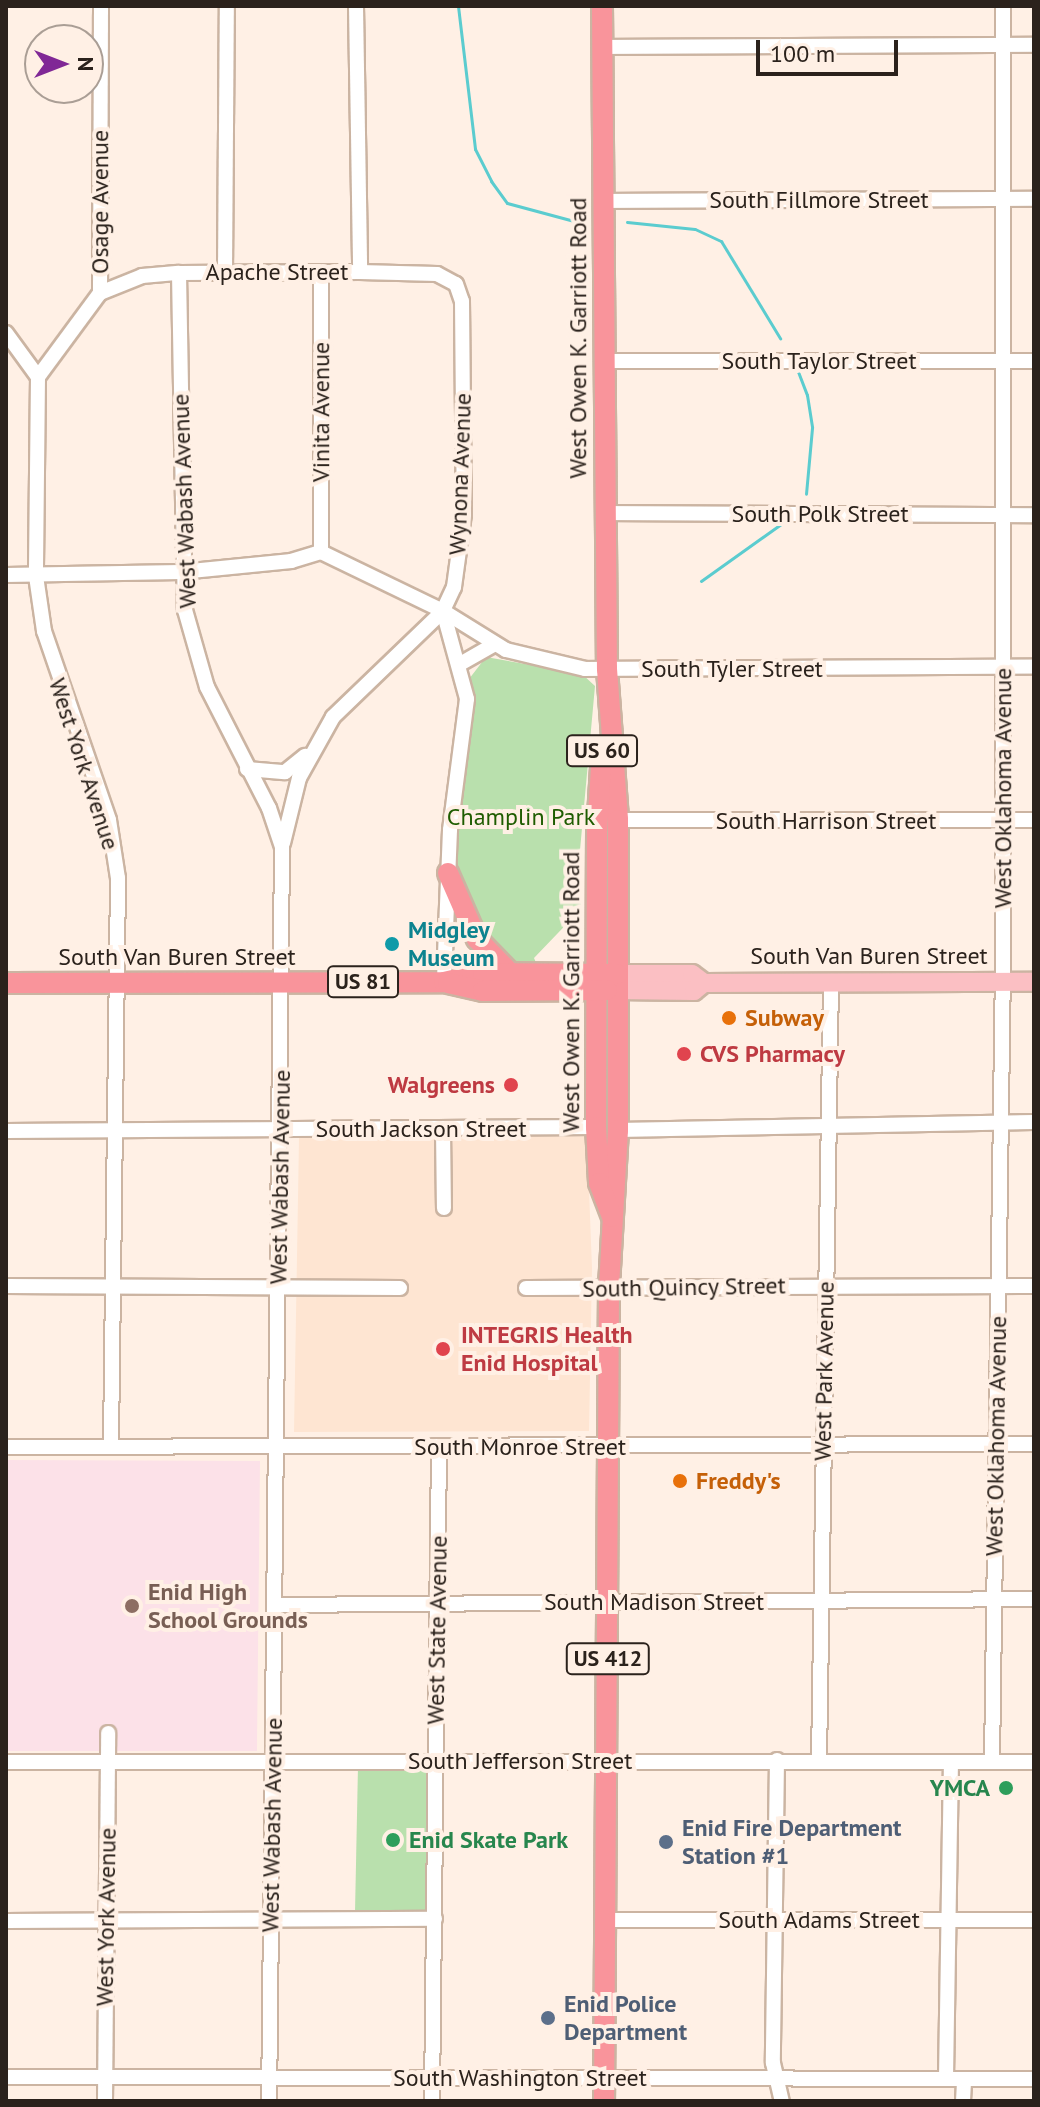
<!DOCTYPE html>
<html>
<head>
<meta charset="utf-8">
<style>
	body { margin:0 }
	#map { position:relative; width:1040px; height:2107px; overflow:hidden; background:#fff0e5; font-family:"PT Sans",sans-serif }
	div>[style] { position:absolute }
	.built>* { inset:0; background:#fee5d2 }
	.education>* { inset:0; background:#fce1e8 }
	.green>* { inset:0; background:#b9e0ad }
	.stream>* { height:3px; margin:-1.5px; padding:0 1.5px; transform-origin:1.5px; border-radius:1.5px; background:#5bcccf }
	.roads { filter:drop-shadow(2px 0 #cbb4a2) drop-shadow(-2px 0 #cbb4a2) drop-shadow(0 2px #cbb4a2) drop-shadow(0 -2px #cbb4a2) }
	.minor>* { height:14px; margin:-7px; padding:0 7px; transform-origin:7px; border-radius:7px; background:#fff }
	.major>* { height:18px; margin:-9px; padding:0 9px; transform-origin:9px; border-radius:9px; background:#fbbfc3 }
	.highway>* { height:20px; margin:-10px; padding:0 10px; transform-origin:10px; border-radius:10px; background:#f9949b }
	.dots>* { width:22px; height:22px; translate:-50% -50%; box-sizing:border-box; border:4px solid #fff0e5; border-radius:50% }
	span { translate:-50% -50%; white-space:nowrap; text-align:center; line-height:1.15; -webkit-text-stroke:8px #fff0e5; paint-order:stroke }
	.shield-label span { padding:2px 6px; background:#fff0e5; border:2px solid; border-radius:6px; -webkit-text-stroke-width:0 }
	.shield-label { font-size:22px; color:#2b221c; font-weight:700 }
	.street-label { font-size:24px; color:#2b221c }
	.park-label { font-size:24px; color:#1e5c00 }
	.culture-label { font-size:24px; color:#0d838f; font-weight:700 }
	.left { translate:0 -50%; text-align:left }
	.food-label { font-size:24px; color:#c56008; font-weight:700 }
	.health-label { font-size:24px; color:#be3a42; font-weight:700 }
	.right { translate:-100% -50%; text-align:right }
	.education-label { font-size:24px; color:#785e54; font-weight:700 }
	.leisure-label { font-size:24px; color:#27864d; font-weight:700 }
	.service-label { font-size:24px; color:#4e5e75; font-weight:700 }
	.frame { position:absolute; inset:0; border:8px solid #2b221c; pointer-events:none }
	.north { position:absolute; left:24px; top:24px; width:80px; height:80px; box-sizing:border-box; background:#fff0e5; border:2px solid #aa9e95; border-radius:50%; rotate:90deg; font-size:22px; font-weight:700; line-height:32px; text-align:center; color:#2b221c }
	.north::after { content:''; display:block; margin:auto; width:28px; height:36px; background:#802896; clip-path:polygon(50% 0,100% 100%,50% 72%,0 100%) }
	.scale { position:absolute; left:756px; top:40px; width:142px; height:36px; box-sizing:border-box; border:4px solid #2b221c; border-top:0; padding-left:10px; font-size:24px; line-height:28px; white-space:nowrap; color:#2b221c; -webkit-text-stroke:6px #fff0e5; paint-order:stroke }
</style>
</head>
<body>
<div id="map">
	<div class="built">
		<div style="clip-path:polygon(580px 1134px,587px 1138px,592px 1268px,589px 1431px,294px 1432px,299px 1138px)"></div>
	</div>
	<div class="education">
		<div style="clip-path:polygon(6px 1460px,260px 1461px,257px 1751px,6px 1751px)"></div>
	</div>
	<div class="green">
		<div style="clip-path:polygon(486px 657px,582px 674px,595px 686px,580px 850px,581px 909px,534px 958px,537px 965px,507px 965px,492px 951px,459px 888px,455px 862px,471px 725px,469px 679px)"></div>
		<div style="clip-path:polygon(358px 1766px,430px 1767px,428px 1913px,355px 1913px)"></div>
	</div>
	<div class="stream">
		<div style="left:458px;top:6px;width:144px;rotate:83.2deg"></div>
		<div style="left:475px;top:149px;width:36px;rotate:63deg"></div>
		<div style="left:491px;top:181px;width:27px;rotate:54deg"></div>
		<div style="left:507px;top:203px;width:77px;rotate:15.1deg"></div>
		<div style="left:627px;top:222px;width:68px;rotate:5.9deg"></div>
		<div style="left:695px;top:229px;width:29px;rotate:25deg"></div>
		<div style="left:721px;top:241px;width:114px;rotate:58.7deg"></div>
		<div style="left:797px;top:369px;width:28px;rotate:69deg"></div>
		<div style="left:807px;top:395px;width:33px;rotate:81deg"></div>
		<div style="left:812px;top:428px;width:66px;rotate:95.2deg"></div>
		<div style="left:701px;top:581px;width:103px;rotate:-35.5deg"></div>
	</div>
	<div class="roads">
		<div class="minor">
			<div style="left:356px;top:6px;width:266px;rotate:89.1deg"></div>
			<div style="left:602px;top:47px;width:432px;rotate:-0.3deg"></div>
			<div style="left:603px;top:201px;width:431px;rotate:-0.3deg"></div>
			<div style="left:225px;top:271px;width:265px;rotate:-89.6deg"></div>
			<div style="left:321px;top:272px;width:280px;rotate:90deg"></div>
			<div style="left:179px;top:273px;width:337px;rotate:89deg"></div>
			<div style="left:185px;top:610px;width:80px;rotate:74.1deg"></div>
			<div style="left:207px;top:687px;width:136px;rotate:62.9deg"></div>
			<div style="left:269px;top:808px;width:41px;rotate:71.6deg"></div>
			<div style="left:282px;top:847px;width:1254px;rotate:90.59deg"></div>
			<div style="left:100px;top:293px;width:45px;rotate:-22deg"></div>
			<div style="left:142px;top:276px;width:37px;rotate:-5deg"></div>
			<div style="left:179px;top:273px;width:181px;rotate:-0.3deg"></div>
			<div style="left:360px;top:272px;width:77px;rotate:1.5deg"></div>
			<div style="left:437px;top:274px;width:21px;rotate:28deg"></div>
			<div style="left:456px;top:284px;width:18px;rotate:71deg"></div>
			<div style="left:462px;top:301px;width:213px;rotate:89.5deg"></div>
			<div style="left:464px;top:514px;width:74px;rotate:97.8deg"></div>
			<div style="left:454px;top:587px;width:26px;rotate:115deg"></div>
			<div style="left:443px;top:611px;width:153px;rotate:136.1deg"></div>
			<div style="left:333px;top:717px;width:70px;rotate:119.1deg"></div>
			<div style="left:299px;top:778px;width:67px;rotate:103.8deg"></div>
			<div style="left:6px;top:333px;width:54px;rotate:54deg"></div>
			<div style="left:38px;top:377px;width:199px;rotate:90.6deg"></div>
			<div style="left:36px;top:576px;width:56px;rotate:81.7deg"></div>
			<div style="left:44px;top:631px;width:200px;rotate:71deg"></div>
			<div style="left:109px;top:820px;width:59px;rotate:81.2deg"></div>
			<div style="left:118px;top:878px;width:568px;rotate:90.71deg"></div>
			<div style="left:605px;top:361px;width:429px"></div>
			<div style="left:38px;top:377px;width:104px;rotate:-53.6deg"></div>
			<div style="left:100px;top:293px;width:287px;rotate:-89.8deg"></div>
			<div style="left:606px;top:513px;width:428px;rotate:0.3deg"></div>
			<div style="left:6px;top:575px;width:175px;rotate:-1deg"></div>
			<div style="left:181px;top:572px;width:111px;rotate:-5.7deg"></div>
			<div style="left:291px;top:561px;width:31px;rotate:-17deg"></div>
			<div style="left:321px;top:552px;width:136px;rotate:25.8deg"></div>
			<div style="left:443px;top:611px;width:91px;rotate:74.7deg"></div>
			<div style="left:467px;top:699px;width:132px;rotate:97.4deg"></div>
			<div style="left:450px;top:830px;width:152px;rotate:92.3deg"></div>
			<div style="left:443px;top:611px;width:74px;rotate:31.8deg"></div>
			<div style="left:506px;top:650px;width:81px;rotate:13.5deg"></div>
			<div style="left:585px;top:669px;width:449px;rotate:-0.3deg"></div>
			<div style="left:460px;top:664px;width:40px;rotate:-29.7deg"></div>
			<div style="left:247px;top:769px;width:38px;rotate:5deg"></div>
			<div style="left:285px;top:772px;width:26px;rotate:-39deg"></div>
			<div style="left:618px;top:820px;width:416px"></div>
			<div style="left:443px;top:1130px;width:78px;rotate:89.3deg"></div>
			<div style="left:618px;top:1130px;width:416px;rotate:-1.1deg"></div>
			<div style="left:6px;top:1131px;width:590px;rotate:-0.39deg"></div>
			<div style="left:6px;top:1286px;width:394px;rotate:0.3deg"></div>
			<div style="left:526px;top:1288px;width:508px;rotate:-0.23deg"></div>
			<div style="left:6px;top:1447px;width:1028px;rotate:-0.17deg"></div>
			<div style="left:274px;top:1605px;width:760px;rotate:-0.45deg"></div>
			<div style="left:777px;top:1760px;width:303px;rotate:90.8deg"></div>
			<div style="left:773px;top:2063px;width:39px;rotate:77deg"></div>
			<div style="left:819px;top:1761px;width:779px;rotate:-89.12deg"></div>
			<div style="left:6px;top:1762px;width:1028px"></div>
			<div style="left:992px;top:1762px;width:800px;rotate:-89.21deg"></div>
			<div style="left:1003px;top:962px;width:956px;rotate:-90deg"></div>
			<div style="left:605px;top:1920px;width:429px"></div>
			<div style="left:6px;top:1921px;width:429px;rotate:-0.3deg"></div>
			<div style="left:6px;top:2077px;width:1028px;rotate:0.11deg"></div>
			<div style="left:946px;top:2078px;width:315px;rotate:-89.1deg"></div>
			<div style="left:105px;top:2101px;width:368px;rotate:-89.5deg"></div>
			<div style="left:432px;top:2101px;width:655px;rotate:-89.39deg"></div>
			<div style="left:963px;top:2101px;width:22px;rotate:-87deg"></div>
		</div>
		<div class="major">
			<div style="left:617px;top:974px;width:75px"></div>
			<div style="left:692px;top:974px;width:15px;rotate:37deg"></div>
			<div style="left:704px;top:983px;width:330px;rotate:-0.2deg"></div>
			<div style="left:617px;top:990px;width:77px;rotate:0.7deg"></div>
			<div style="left:694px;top:991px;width:13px;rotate:-39deg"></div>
		</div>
		<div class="highway">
			<div style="left:602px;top:6px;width:663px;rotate:89.57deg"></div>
			<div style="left:607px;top:669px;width:151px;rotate:85.8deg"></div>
			<div style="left:618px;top:820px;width:310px;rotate:90deg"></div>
			<div style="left:618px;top:1130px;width:158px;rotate:93.3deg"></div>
			<div style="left:609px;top:1288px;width:813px;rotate:90.35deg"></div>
			<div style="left:602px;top:751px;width:81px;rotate:93.5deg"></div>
			<div style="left:597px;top:832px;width:295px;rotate:90.2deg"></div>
			<div style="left:596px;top:1127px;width:56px;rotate:86.9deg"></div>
			<div style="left:599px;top:1183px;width:36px;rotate:69deg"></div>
			<div style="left:448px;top:873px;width:72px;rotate:66.3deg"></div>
			<div style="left:477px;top:939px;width:49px;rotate:45.8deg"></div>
			<div style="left:6px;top:983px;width:438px;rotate:-0.1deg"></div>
			<div style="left:444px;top:982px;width:40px;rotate:-13deg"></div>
			<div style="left:483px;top:973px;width:134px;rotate:0.4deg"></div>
			<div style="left:448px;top:983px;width:36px;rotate:13deg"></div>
			<div style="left:483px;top:991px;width:124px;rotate:-0.5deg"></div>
		</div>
	</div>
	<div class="dots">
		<div style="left:392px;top:944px;background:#0f9aa8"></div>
		<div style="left:729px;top:1018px;background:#e8710a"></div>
		<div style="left:684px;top:1054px;background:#e0444e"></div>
		<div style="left:511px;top:1085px;background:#e0444e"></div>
		<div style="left:443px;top:1349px;background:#e0444e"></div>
		<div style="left:680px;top:1481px;background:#e8710a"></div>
		<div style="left:132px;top:1606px;background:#8d6e63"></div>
		<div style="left:1006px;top:1788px;background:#2e9e5b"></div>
		<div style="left:393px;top:1840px;background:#2e9e5b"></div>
		<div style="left:666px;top:1842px;background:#5c6f8a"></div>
		<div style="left:548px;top:2018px;background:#5c6f8a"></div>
	</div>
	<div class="shield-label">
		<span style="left:602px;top:751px">US 60</span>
		<span style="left:363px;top:982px">US 81</span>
		<span style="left:608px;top:1659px">US 412</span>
	</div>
	<div class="street-label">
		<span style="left:819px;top:200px">South Fillmore Street</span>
		<span style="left:100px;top:202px;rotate:-90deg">Osage Avenue</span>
		<span style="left:277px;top:272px">Apache Street</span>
		<span style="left:578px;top:338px;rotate:-90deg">West Owen K. Garriott Road</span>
		<span style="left:819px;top:361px">South Taylor Street</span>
		<span style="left:321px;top:412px;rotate:-90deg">Vinita Avenue</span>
		<span style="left:460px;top:474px;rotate:-88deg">Wynona Avenue</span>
		<span style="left:184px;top:501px;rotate:-92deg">West Wabash Avenue</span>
		<span style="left:820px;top:514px">South Polk Street</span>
		<span style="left:732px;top:669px">South Tyler Street</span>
		<span style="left:84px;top:764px;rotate:72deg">West York Avenue</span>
		<span style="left:1003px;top:788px;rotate:-90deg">West Oklahoma Avenue</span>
		<span style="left:826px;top:821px">South Harrison Street</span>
		<span style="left:869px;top:956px">South Van Buren Street</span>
		<span style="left:177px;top:957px">South Van Buren Street</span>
		<span style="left:571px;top:992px;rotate:-90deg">West Owen K. Garriott Road</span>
		<span style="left:421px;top:1129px">South Jackson Street</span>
		<span style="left:280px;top:1177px;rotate:-89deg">West Wabash Avenue</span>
		<span style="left:684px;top:1287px;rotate:-1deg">South Quincy Street</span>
		<span style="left:824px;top:1371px;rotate:-89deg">West Park Avenue</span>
		<span style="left:996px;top:1436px;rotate:-89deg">West Oklahoma Avenue</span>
		<span style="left:520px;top:1447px">South Monroe Street</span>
		<span style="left:654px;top:1602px">South Madison Street</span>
		<span style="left:437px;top:1630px;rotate:-89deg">West State Avenue</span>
		<span style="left:520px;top:1761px">South Jefferson Street</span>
		<span style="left:272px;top:1825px;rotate:-89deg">West Wabash Avenue</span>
		<span style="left:106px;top:1917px;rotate:-89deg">West York Avenue</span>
		<span style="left:819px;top:1920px">South Adams Street</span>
		<span style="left:520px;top:2078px">South Washington Street</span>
	</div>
	<div class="park-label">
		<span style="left:521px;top:817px">Champlin Park</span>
	</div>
	<div class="culture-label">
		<span class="left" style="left:408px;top:944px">Midgley<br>Museum</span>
	</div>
	<div class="food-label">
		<span class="left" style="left:745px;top:1018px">Subway</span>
		<span class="left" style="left:696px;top:1481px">Freddy's</span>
	</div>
	<div class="health-label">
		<span class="left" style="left:700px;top:1054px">CVS Pharmacy</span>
		<span class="right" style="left:495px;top:1085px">Walgreens</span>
		<span class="left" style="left:461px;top:1349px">INTEGRIS Health<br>Enid Hospital</span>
	</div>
	<div class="education-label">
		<span class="left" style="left:148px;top:1606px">Enid High<br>School Grounds</span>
	</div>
	<div class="leisure-label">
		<span class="right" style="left:990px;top:1788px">YMCA</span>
		<span class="left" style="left:409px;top:1840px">Enid Skate Park</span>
	</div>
	<div class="service-label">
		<span class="left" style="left:682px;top:1842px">Enid Fire Department<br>Station #1</span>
		<span class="left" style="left:564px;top:2018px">Enid Police<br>Department</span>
	</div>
	<div class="frame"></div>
	<div class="north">N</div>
	<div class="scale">100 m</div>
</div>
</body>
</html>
